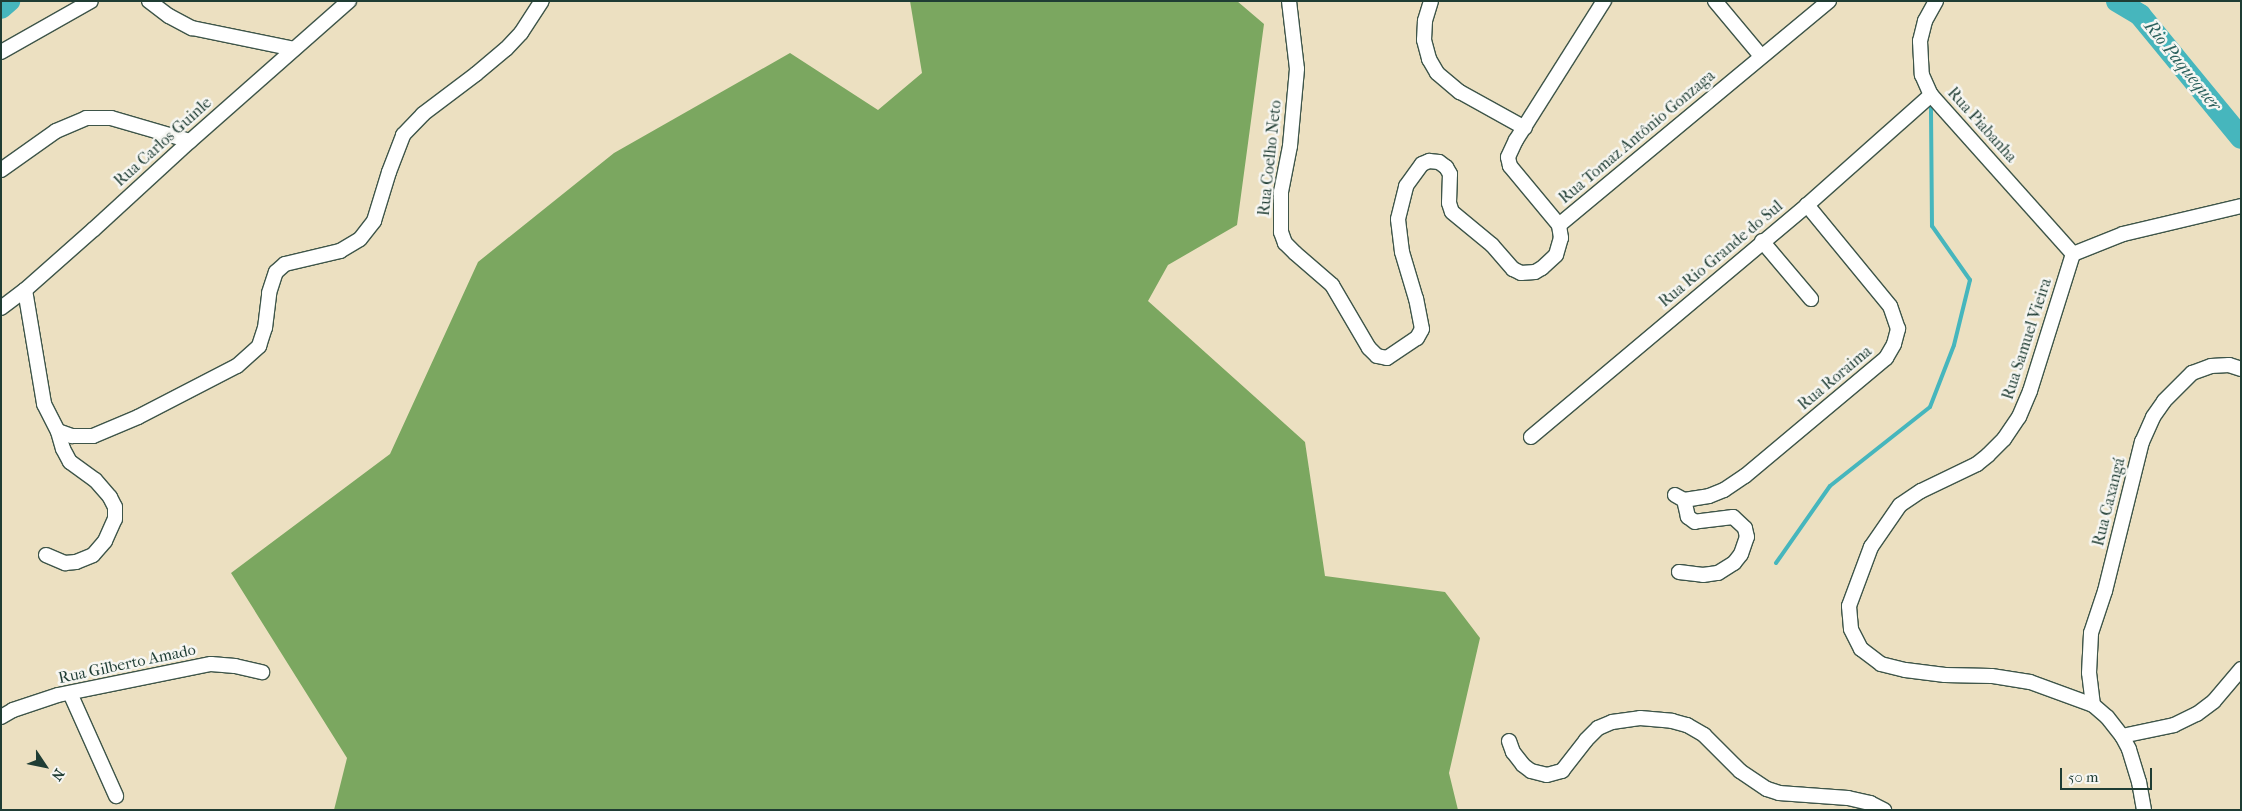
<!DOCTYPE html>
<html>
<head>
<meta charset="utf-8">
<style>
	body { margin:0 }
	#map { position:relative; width:2242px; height:811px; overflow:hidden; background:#ece0c1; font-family:"IM FELL French Canon",serif }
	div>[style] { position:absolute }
	.forest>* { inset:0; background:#7ba760 }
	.stream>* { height:4px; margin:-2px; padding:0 2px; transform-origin:2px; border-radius:2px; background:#46b6bd }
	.river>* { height:22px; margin:-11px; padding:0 11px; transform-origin:11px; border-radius:11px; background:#46b6bd }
	.roads { filter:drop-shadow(1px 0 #3e5549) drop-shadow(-1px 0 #3e5549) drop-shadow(0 1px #3e5549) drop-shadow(0 -1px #3e5549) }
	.minor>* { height:14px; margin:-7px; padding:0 7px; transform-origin:7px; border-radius:7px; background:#fff }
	span { translate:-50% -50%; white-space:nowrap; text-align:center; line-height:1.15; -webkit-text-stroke:5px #f6f6f2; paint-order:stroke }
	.street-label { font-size:16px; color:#1f3d34 }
	.water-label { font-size:18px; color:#2b615d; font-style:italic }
	.frame { position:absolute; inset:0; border:2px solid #1f3d34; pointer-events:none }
	.north { position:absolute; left:20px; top:741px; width:50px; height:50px; -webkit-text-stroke:4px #f6f6f2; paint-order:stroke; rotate:124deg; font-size:14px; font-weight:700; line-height:20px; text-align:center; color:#1f3d34 }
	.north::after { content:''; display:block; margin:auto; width:18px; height:22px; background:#1f3d34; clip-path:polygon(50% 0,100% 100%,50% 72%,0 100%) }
	.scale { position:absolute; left:2060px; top:768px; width:92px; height:22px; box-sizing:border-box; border:2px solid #1f3d34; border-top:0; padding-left:6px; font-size:15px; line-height:18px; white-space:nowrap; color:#1f3d34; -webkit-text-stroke:4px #f6f6f2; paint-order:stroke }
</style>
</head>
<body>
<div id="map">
	<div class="forest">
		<div style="clip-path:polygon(910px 1px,1237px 1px,1264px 24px,1237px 225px,1168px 265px,1148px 301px,1305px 442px,1325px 576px,1445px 592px,1480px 638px,1449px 773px,1458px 810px,334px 810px,347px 758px,231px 573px,390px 454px,478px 262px,614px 153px,790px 53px,878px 110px,922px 73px)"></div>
	</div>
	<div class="stream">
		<div style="left:1776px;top:563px;width:94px;rotate:-55deg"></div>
		<div style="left:1830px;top:486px;width:127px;rotate:-38.3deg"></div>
		<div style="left:1930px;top:407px;width:66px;rotate:-68.8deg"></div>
		<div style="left:1954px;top:345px;width:67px;rotate:-76.2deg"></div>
		<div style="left:1970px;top:280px;width:66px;rotate:-125.1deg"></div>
		<div style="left:1932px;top:226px;width:124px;rotate:-90.5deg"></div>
	</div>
	<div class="river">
		<div style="left:2117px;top:1px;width:27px;rotate:31deg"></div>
		<div style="left:2140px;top:15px;width:159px;rotate:50.6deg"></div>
		<div style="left:1px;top:8px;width:11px;rotate:-41deg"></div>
	</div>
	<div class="roads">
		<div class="minor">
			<div style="left:149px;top:1px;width:25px;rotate:37deg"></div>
			<div style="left:169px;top:16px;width:26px;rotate:28deg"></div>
			<div style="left:192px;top:28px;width:104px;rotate:11.6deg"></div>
			<div style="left:1289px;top:1px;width:68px;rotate:83.3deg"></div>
			<div style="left:1297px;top:69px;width:77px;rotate:95.2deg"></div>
			<div style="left:1290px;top:146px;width:47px;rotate:101.1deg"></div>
			<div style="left:1281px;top:192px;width:40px;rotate:90deg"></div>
			<div style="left:1281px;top:232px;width:12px;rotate:70deg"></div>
			<div style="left:1285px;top:243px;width:14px;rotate:45deg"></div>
			<div style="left:1295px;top:253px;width:49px;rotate:40.9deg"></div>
			<div style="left:1332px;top:285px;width:73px;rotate:59.6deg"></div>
			<div style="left:1369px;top:348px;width:11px;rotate:45deg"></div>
			<div style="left:1377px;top:356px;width:10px;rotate:11deg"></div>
			<div style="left:1387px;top:358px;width:36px;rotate:-34deg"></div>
			<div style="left:1417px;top:338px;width:10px;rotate:-61deg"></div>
			<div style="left:1422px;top:329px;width:31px;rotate:-101deg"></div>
			<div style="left:1416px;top:299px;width:49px;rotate:-106.6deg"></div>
			<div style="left:1402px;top:252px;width:33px;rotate:-97deg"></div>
			<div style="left:1398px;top:219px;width:34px;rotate:-76deg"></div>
			<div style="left:1406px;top:186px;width:27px;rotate:-54deg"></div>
			<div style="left:1422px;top:164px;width:8px;rotate:-23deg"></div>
			<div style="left:1429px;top:161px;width:10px;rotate:6deg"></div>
			<div style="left:1439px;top:162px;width:9px;rotate:36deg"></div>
			<div style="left:1446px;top:167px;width:8px;rotate:60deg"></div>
			<div style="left:1450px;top:174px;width:29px;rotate:92deg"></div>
			<div style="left:1449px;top:203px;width:9px;rotate:72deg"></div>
			<div style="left:1452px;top:212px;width:52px;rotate:39.5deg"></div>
			<div style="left:1492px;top:245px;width:32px;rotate:49deg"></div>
			<div style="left:1513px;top:269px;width:9px;rotate:27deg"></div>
			<div style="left:1521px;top:273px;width:14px;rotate:-4deg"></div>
			<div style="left:1535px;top:272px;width:8px;rotate:-30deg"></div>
			<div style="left:1542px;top:268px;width:19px;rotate:-43deg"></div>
			<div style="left:1556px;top:255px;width:18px;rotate:-74deg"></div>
			<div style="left:1561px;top:238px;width:13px;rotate:-99deg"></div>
			<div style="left:1559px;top:225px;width:77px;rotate:-129.7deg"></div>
			<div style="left:1510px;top:166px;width:9px;rotate:-103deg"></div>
			<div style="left:1508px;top:157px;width:19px;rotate:-65deg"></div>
			<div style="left:1516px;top:140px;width:165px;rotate:-57.7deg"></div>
			<div style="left:1431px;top:1px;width:21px;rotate:107deg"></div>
			<div style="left:1425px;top:21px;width:19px;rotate:93deg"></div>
			<div style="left:1424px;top:40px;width:20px;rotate:75deg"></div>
			<div style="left:1429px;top:59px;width:16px;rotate:60deg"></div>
			<div style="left:1437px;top:73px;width:30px;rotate:40deg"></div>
			<div style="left:1460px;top:92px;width:74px;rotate:29deg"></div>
			<div style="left:1715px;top:1px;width:72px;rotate:50.1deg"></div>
			<div style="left:1936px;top:1px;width:23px;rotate:119deg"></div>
			<div style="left:1925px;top:21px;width:21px;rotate:104deg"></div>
			<div style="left:1920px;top:41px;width:34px;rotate:87deg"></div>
			<div style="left:1922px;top:75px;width:22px;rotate:66deg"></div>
			<div style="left:1931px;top:95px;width:213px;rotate:48.2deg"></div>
			<div style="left:1px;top:52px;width:103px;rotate:-29.5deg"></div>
			<div style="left:1px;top:170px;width:67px;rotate:-35.3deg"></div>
			<div style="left:56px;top:131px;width:33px;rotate:-23deg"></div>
			<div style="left:86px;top:118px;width:25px"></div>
			<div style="left:111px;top:118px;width:82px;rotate:16.2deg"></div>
			<div style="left:1559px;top:225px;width:351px;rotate:-39.7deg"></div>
			<div style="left:1762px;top:241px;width:76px;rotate:49.8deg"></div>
			<div style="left:25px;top:290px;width:116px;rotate:80.5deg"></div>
			<div style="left:44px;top:404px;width:30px;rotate:63deg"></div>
			<div style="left:58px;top:431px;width:15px;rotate:20deg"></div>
			<div style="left:72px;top:436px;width:21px"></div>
			<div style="left:93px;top:436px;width:49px;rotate:-22.9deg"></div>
			<div style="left:138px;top:417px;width:111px;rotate:-27.3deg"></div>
			<div style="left:237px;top:366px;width:30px;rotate:-42deg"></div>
			<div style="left:259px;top:346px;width:19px;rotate:-72deg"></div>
			<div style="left:265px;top:328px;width:35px;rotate:-83deg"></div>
			<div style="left:269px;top:293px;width:22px;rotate:-72deg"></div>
			<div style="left:276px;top:272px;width:12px;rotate:-42deg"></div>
			<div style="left:285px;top:264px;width:57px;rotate:-13.3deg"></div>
			<div style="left:340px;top:251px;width:23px;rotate:-31deg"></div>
			<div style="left:360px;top:239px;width:23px;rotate:-52deg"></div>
			<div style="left:374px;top:221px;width:51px;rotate:-73deg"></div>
			<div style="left:389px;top:172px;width:40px;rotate:-69deg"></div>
			<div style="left:403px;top:135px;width:29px;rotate:-46deg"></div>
			<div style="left:423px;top:114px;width:66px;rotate:-37deg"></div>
			<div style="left:476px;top:74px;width:39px;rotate:-40deg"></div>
			<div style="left:506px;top:49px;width:22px;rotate:-47deg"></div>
			<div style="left:521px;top:33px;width:38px;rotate:-57deg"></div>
			<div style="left:1px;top:308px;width:30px;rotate:-37deg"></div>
			<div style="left:25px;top:290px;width:92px;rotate:-41.5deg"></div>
			<div style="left:94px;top:229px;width:130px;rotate:-42.5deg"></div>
			<div style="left:190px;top:141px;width:212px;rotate:-41.4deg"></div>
			<div style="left:1531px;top:437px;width:361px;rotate:-40deg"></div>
			<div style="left:1807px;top:205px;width:166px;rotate:-41.6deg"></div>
			<div style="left:1675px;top:495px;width:10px;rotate:29deg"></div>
			<div style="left:1684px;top:500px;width:25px;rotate:-9deg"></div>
			<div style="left:1709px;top:496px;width:16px;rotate:-22deg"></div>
			<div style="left:1724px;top:490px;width:25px;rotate:-34deg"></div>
			<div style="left:1745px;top:476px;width:184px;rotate:-39.9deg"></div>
			<div style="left:1886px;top:358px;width:16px;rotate:-60deg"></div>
			<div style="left:1894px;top:344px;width:16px;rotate:-75deg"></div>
			<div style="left:1898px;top:329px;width:24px;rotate:-109deg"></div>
			<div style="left:1890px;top:306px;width:131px;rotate:-129.4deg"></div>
			<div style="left:46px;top:555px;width:21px;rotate:23deg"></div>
			<div style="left:65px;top:563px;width:11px;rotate:-5deg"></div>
			<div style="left:76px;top:562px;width:18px;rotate:-22deg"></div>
			<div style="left:93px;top:555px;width:18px;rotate:-49deg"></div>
			<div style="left:105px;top:541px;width:24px;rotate:-66deg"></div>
			<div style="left:115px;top:519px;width:12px;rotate:-90deg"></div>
			<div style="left:115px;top:507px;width:11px;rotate:-117deg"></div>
			<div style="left:110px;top:497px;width:23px;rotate:-131deg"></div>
			<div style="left:95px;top:480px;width:31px;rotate:-144deg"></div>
			<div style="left:70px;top:462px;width:15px;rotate:-118deg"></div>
			<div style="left:63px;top:449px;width:19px;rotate:-106deg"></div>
			<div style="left:1679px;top:572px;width:24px;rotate:7deg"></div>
			<div style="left:1703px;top:575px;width:15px;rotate:-8deg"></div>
			<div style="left:1718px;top:573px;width:19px;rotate:-32deg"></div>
			<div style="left:1734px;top:563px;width:11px;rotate:-52deg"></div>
			<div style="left:1741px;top:554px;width:18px;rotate:-71deg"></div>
			<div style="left:1747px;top:537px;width:9px;rotate:-103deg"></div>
			<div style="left:1745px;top:528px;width:16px;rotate:-137deg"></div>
			<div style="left:1733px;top:517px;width:38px;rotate:173deg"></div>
			<div style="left:1695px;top:522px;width:9px;rotate:-144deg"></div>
			<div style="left:1688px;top:517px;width:17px;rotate:-103deg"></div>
			<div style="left:70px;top:693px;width:113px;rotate:65.9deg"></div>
			<div style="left:2093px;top:705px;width:32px;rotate:-97deg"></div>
			<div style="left:2089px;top:673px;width:40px;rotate:-87.1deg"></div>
			<div style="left:2091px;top:633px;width:44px;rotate:-71.6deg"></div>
			<div style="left:2105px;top:591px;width:154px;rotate:-76.1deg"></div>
			<div style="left:2142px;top:442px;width:27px;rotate:-66deg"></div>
			<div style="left:2153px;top:417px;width:19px;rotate:-55deg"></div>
			<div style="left:2164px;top:401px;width:40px;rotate:-45deg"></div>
			<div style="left:2192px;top:373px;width:20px;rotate:-20deg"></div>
			<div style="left:2211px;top:366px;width:18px;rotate:-3deg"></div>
			<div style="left:2229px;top:365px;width:13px;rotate:18deg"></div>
			<div style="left:1px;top:717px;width:14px;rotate:-30deg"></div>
			<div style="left:13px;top:710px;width:47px;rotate:-18.4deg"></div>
			<div style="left:58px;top:695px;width:156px;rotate:-11.5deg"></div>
			<div style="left:211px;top:664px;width:24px;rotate:5deg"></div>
			<div style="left:235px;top:666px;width:28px;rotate:13deg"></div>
			<div style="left:2122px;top:736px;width:53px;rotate:-11.9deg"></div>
			<div style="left:2174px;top:725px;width:25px;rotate:-26deg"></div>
			<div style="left:2197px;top:714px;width:21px;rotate:-37deg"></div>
			<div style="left:2214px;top:701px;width:42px;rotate:-49.8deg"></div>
			<div style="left:1509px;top:741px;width:12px;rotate:70deg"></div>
			<div style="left:1513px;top:752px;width:16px;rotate:52deg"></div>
			<div style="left:1523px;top:765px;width:10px;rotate:37deg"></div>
			<div style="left:1531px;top:771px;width:16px;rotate:14deg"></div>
			<div style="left:1547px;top:775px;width:16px;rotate:-15deg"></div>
			<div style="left:1562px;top:771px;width:39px;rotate:-52deg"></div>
			<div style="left:1586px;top:740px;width:17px;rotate:-45deg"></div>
			<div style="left:1598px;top:728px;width:15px;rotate:-23deg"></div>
			<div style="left:1612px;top:722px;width:28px;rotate:-8deg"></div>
			<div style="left:1640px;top:718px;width:32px;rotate:5deg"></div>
			<div style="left:1672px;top:721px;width:16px;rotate:15deg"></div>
			<div style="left:1687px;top:725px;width:20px;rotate:30deg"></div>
			<div style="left:1704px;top:735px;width:51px;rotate:45deg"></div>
			<div style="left:1740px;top:771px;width:32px;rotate:34deg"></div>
			<div style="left:1767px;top:789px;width:13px;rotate:18deg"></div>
			<div style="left:1779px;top:793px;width:69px;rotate:4.1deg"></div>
			<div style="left:1848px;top:798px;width:23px;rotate:13deg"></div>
			<div style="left:1870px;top:803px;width:16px;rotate:27deg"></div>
			<div style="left:2144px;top:810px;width:28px;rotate:-100deg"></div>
			<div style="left:2139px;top:782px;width:34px;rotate:-107deg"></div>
			<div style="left:2129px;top:749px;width:15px;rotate:-118deg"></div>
			<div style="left:2122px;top:736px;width:24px;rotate:-128deg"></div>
			<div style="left:2107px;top:717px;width:18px;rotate:-139deg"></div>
			<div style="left:2093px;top:705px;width:67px;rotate:-159.9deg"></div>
			<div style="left:2030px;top:682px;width:39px;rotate:-171deg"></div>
			<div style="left:1991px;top:676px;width:46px;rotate:-178.8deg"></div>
			<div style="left:1945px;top:675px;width:40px;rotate:-172.9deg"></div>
			<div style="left:1905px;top:670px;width:25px;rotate:-166deg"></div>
			<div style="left:1881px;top:664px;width:25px;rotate:-143deg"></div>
			<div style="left:1861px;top:649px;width:22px;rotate:-117deg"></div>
			<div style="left:1851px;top:629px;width:23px;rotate:-95deg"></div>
			<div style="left:1849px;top:606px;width:63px;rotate:-69.6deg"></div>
			<div style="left:1871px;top:547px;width:51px;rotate:-55.4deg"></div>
			<div style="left:1900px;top:505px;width:25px;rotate:-34deg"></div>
			<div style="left:1921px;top:491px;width:62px;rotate:-25.7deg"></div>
			<div style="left:1977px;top:464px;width:14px;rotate:-39deg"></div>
			<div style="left:1988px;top:455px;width:23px;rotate:-45deg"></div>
			<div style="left:2004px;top:439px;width:27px;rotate:-56deg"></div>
			<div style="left:2019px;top:417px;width:28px;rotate:-67deg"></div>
			<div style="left:2030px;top:391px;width:144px;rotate:-72.6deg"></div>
			<div style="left:2073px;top:254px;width:54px;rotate:-21.8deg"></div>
			<div style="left:2123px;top:234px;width:121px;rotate:-13.3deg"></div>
		</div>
	</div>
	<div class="street-label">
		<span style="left:1982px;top:125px;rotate:48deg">Rua Piabanha</span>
		<span style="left:1637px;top:137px;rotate:-40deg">Rua Tomaz Antônio Gonzaga</span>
		<span style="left:163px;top:142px;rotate:-42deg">Rua Carlos Guinle</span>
		<span style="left:1270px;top:158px;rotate:-84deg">Rua Coelho Neto</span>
		<span style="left:1721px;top:254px;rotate:-40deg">Rua Rio Grande do Sul</span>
		<span style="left:2027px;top:339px;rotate:-72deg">Rua Samuel Vieira</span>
		<span style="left:1835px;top:378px;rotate:-40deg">Rua Roraima</span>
		<span style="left:2109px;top:502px;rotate:-76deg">Rua Caxangá</span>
		<span style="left:127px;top:664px;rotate:-12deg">Rua Gilberto Amado</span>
	</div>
	<div class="water-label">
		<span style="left:2182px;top:66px;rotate:51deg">Rio Paquequer</span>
	</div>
	<div class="frame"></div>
	<div class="north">N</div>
	<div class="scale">50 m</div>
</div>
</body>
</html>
